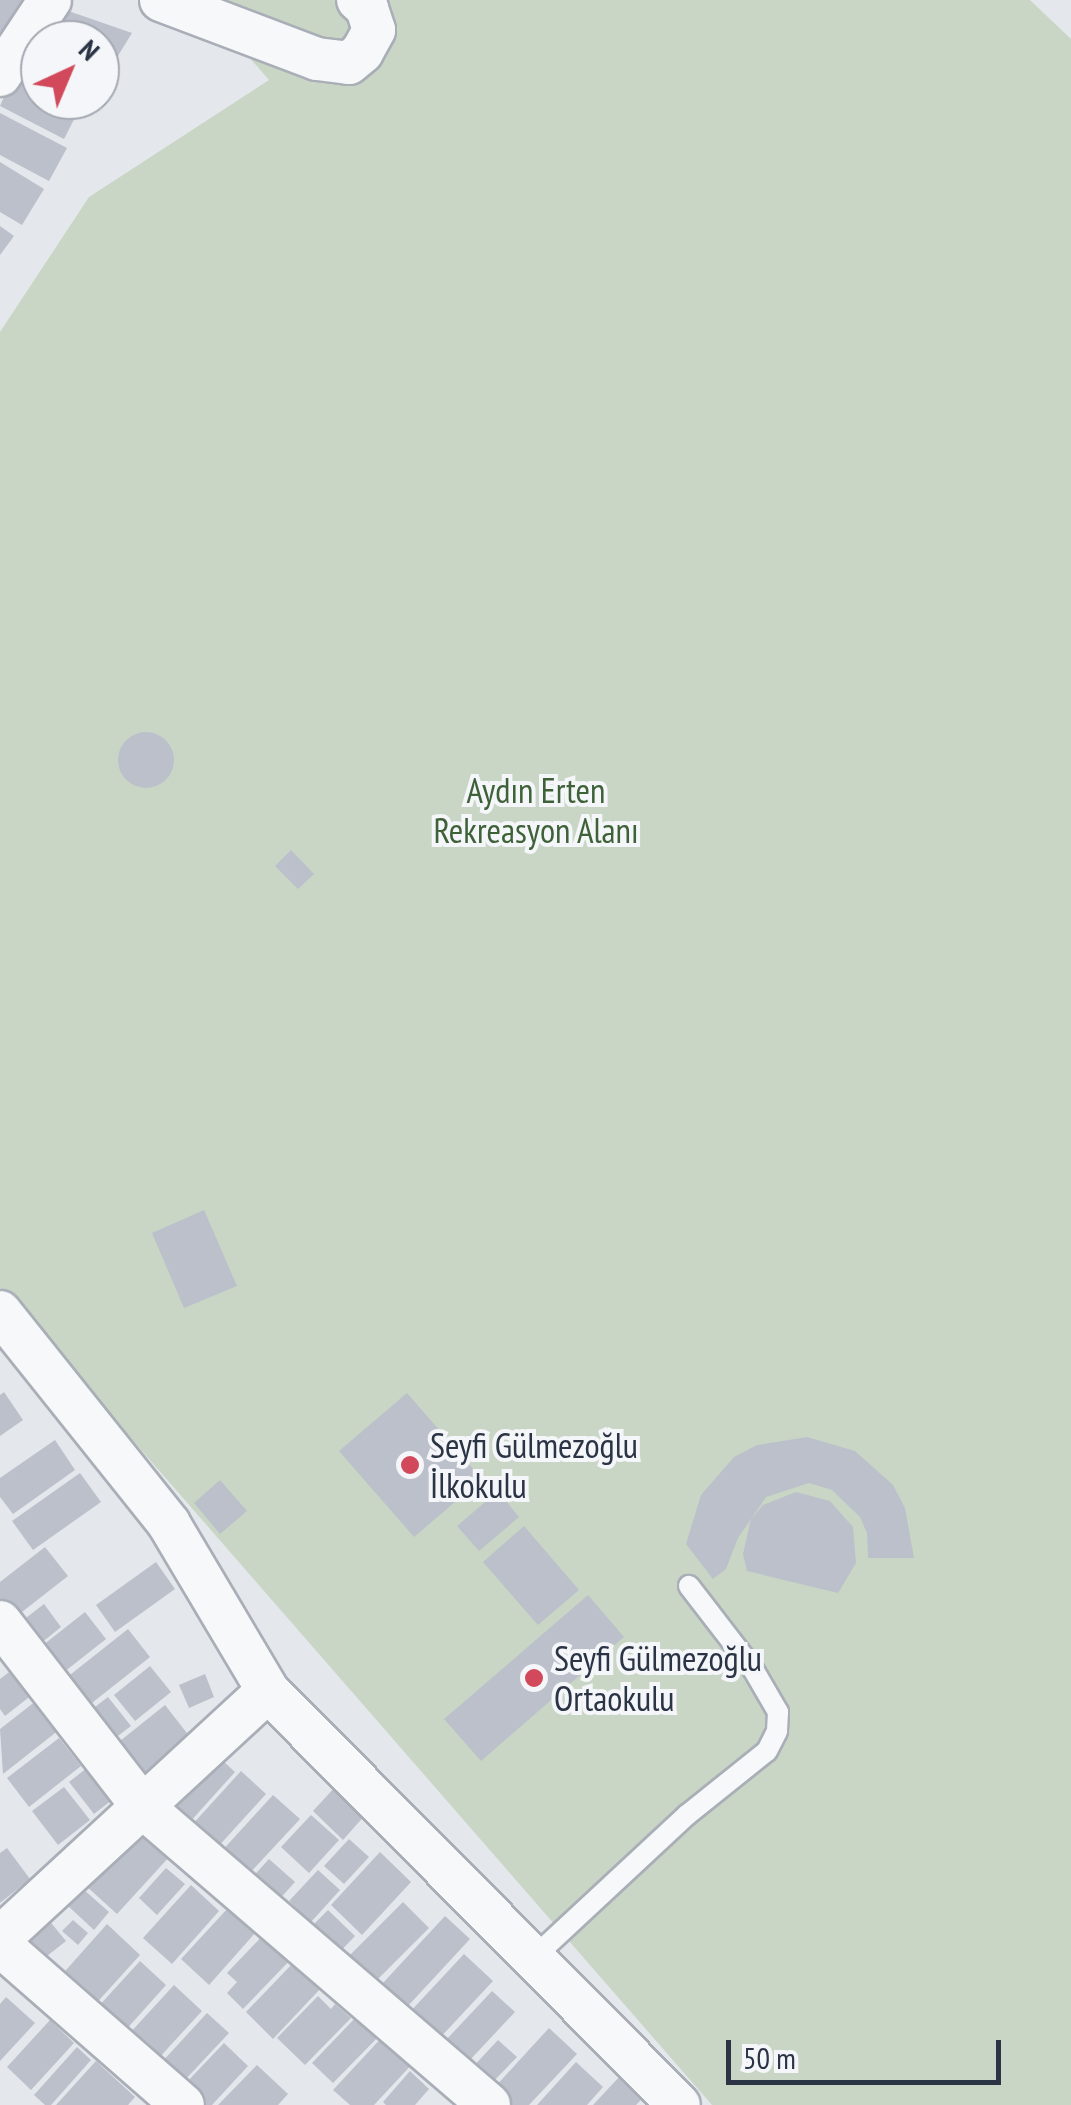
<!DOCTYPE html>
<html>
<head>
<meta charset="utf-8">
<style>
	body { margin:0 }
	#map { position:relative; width:1071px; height:2105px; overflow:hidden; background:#e4e7ec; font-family:"PT Sans Narrow",sans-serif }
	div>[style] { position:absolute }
	.green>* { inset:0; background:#c9d6c5 }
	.building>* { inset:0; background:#bbc0ca }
	.round { border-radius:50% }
	.roads { filter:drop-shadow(2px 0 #a9aeb7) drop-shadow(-2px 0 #a9aeb7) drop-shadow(0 2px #a9aeb7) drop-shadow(0 -2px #a9aeb7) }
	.service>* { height:20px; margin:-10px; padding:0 10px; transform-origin:10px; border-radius:10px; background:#f7f8fa }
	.minor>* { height:42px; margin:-21px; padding:0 21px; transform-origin:21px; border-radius:21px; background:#f7f8fa }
	.dots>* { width:28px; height:28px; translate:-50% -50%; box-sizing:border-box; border:5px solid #f4f6f9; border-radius:50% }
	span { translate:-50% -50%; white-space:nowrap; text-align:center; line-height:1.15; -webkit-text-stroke:8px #f4f6f9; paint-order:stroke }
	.park-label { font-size:35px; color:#3f6138 }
	.poi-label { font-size:35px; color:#2b3445 }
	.left { translate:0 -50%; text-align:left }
	.north { position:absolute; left:20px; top:20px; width:100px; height:100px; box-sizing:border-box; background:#f4f6f9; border:2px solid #a4a8b1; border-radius:50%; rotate:44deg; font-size:28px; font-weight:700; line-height:40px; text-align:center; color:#2b3445 }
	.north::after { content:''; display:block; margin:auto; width:35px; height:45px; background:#d1495b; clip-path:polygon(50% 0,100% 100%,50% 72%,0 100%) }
	.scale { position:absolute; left:726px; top:2040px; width:275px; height:45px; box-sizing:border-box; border:5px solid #2b3445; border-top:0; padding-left:12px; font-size:30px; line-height:35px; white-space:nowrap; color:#2b3445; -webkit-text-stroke:8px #f4f6f9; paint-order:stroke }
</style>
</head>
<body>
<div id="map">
	<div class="green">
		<div style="clip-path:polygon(199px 0,1030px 0,1071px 39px,1071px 2105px,712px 2105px,0 1288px,0 332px,89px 197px,269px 80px)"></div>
	</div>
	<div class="building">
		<div style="clip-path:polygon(0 0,26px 0,0 39px)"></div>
		<div style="clip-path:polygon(54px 6px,132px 33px,100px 85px,100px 40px,40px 40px,40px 70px,24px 63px)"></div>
		<div style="clip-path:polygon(18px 64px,40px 76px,40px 100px,84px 100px,64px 139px,0 106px)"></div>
		<div style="clip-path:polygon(0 113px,67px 148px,49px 181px,0 155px)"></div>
		<div style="clip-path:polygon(0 162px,44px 189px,22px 225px,0 212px)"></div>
		<div style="clip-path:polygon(0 226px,14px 236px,0 255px)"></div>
		<div class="round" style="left:118px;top:732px;width:56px;height:56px"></div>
		<div style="clip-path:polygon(291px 850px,314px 874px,298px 889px,275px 866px)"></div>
		<div style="clip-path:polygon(204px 1210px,237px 1286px,184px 1308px,152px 1233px)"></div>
		<div style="clip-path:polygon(4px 1392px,23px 1420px,0 1436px,0 1395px)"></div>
		<div style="clip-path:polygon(407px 1393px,482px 1479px,414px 1537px,339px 1451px)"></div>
		<div style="clip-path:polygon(807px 1437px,855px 1451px,893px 1485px,905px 1508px,914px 1558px,868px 1558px,867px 1533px,860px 1517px,832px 1490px,809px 1483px,766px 1497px,738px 1538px,726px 1569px,713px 1579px,686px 1544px,701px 1495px,734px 1457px,757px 1445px)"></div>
		<div style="clip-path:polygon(55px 1440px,75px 1470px,13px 1514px,0 1497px,0 1478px)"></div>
		<div style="clip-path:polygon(80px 1473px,101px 1502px,33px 1550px,12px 1521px)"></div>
		<div style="clip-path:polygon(220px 1480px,247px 1511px,220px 1534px,194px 1503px)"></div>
		<div style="clip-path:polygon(498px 1491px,519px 1517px,479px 1551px,457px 1526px)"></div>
		<div style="clip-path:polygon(796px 1492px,830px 1501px,853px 1527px,856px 1563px,838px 1593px,747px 1571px,743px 1554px,751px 1519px,763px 1505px)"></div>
		<div style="clip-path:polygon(524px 1526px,579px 1590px,538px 1625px,483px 1562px)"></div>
		<div style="clip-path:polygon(45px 1547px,68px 1576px,13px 1619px,0 1602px,0 1582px)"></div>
		<div style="clip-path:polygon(156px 1562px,175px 1589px,115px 1632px,96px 1605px)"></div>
		<div style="clip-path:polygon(588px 1595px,624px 1637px,481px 1761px,444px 1719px)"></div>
		<div style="clip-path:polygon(44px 1604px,61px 1627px,40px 1644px,22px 1621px)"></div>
		<div style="clip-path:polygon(85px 1612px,106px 1639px,59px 1676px,38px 1649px)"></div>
		<div style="clip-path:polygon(128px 1629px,150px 1657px,83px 1710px,61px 1682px)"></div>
		<div style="clip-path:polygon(150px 1666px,171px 1692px,135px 1721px,114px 1695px)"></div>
		<div style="clip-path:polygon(13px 1669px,33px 1694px,5px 1716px,0 1709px,0 1679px)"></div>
		<div style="clip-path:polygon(205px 1674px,214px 1697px,189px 1708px,179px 1685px)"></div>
		<div style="clip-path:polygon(41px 1697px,64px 1726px,3px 1774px,0 1729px)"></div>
		<div style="clip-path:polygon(108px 1697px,131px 1726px,106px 1745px,83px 1716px)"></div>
		<div style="clip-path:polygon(165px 1705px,190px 1737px,135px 1781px,110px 1749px)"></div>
		<div style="clip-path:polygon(59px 1738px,81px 1766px,29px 1807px,7px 1778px)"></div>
		<div style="clip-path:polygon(211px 1750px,235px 1772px,189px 1823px,165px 1801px)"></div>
		<div style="clip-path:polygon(92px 1764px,117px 1796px,94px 1814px,69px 1782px)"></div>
		<div style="clip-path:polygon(241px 1771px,266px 1794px,216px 1849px,191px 1826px)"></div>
		<div style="clip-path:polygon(336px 1786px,366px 1814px,343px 1840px,313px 1811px)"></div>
		<div style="clip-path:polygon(64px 1787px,90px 1820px,58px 1845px,32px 1811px)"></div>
		<div style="clip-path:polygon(273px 1795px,300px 1819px,246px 1877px,220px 1853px)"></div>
		<div style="clip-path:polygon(311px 1815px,339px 1840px,309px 1873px,281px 1847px)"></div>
		<div style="clip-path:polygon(138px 1827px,170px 1856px,117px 1914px,85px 1885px)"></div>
		<div style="clip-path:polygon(349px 1839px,369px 1857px,344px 1884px,324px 1866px)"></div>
		<div style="clip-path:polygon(7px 1848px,30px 1879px,0 1903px,0 1853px)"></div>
		<div style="clip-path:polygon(380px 1852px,411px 1882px,362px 1935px,331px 1905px)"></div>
		<div style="clip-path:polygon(269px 1859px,295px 1882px,275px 1904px,250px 1880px)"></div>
		<div style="clip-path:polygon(166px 1868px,185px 1884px,157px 1915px,139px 1898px)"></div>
		<div style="clip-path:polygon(318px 1870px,340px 1890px,311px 1922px,289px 1901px)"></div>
		<div style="clip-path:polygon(191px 1885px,219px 1911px,172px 1964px,143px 1938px)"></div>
		<div style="clip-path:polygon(83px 1889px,109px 1912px,94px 1930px,67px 1905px)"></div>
		<div style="clip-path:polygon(403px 1902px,429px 1928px,370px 1987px,344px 1961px)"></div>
		<div style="clip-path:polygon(229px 1907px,256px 1932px,209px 1985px,181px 1959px)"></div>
		<div style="clip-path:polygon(328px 1910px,355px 1936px,333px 1959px,305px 1933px)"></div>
		<div style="clip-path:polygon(445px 1916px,470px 1939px,407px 2007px,382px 1984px)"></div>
		<div style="clip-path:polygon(47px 1918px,66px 1941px,42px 1960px,23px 1936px)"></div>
		<div style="clip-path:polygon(73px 1920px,88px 1933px,78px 1945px,62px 1931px)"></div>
		<div style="clip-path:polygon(107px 1924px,140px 1955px,92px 2008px,59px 1978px)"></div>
		<div style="clip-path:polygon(269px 1929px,296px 1954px,243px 2009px,227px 1993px,237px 1982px,227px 1973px)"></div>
		<div style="clip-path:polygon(464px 1954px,493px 1981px,437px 2041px,408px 2014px)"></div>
		<div style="clip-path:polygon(140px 1961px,166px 1985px,124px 2032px,97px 2008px)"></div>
		<div style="clip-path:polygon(294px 1962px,321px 1988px,273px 2039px,246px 2012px)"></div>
		<div style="clip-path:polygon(174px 1985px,202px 2011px,157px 2060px,129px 2034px)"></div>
		<div style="clip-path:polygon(492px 1991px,515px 2012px,469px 2061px,446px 2040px)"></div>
		<div style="clip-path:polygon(318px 1996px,331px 2009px,335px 2004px,351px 2018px,305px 2065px,277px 2038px)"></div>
		<div style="clip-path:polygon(6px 1997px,35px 2023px,0 2061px,0 2004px)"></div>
		<div style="clip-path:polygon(207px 2013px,229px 2033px,182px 2083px,161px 2063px)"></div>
		<div style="clip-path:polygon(360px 2013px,381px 2034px,333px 2083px,312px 2063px)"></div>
		<div style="clip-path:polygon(50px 2020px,74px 2043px,31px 2090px,7px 2067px)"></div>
		<div style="clip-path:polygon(549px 2028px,577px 2054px,529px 2105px,512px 2105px,494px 2088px)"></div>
		<div style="clip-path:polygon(386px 2033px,415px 2061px,374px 2105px,350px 2105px,333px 2090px)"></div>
		<div style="clip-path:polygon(498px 2040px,517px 2057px,488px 2087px,470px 2070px)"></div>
		<div style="clip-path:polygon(224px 2043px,248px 2066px,212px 2105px,205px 2105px,184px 2085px)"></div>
		<div style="clip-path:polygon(77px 2047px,91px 2060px,51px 2105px,45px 2105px,34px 2095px)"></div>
		<div style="clip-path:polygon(96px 2061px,135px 2097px,128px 2105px,56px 2105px)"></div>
		<div style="clip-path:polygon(576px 2062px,603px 2087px,587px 2105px,537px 2105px)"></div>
		<div style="clip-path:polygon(257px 2065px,288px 2094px,278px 2105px,218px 2105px)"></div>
		<div style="clip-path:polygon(410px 2071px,429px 2089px,415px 2105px,386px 2105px,383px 2102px)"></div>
		<div style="clip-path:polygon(621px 2075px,644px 2097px,636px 2105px,593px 2105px)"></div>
	</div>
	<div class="roads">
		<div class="service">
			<div style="left:533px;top:1958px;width:210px;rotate:-42.9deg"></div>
			<div style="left:687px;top:1815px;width:102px;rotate:-38.7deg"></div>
			<div style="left:767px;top:1751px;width:22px;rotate:-63deg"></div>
			<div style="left:777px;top:1731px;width:19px;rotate:-87deg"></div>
			<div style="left:778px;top:1712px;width:50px;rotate:-120.2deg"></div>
			<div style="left:753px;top:1669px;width:105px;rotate:-127.6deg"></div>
		</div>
		<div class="minor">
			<div style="left:161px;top:0;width:167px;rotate:20.7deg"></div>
			<div style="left:317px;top:59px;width:32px;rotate:7deg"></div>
			<div style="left:349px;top:63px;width:17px;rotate:-40deg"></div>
			<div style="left:362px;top:52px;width:25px;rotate:-61deg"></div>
			<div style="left:374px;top:30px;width:23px;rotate:-108deg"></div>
			<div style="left:367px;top:8px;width:12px;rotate:-138deg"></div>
			<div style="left:0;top:75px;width:90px;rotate:-56.3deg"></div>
			<div style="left:0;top:1312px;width:271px;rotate:51.4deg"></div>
			<div style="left:169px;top:1524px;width:194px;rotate:59.3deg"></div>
			<div style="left:268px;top:1691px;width:583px;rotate:45.21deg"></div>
			<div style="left:0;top:1622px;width:235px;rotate:52.3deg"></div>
			<div style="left:144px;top:1808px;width:455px;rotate:40.7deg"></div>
			<div style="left:0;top:1938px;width:364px;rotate:-42.7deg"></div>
			<div style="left:0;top:1945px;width:243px;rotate:41.2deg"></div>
		</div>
	</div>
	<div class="dots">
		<div style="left:410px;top:1465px;background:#d1495b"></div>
		<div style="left:534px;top:1678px;background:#d1495b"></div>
	</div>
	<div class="park-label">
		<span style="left:536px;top:810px">Aydın Erten<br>Rekreasyon Alanı</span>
	</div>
	<div class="poi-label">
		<span class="left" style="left:430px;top:1465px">Seyfi Gülmezoğlu<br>İlkokulu</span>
		<span class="left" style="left:554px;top:1678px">Seyfi Gülmezoğlu<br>Ortaokulu</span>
	</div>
	<div class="north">N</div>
	<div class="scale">50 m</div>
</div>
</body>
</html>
